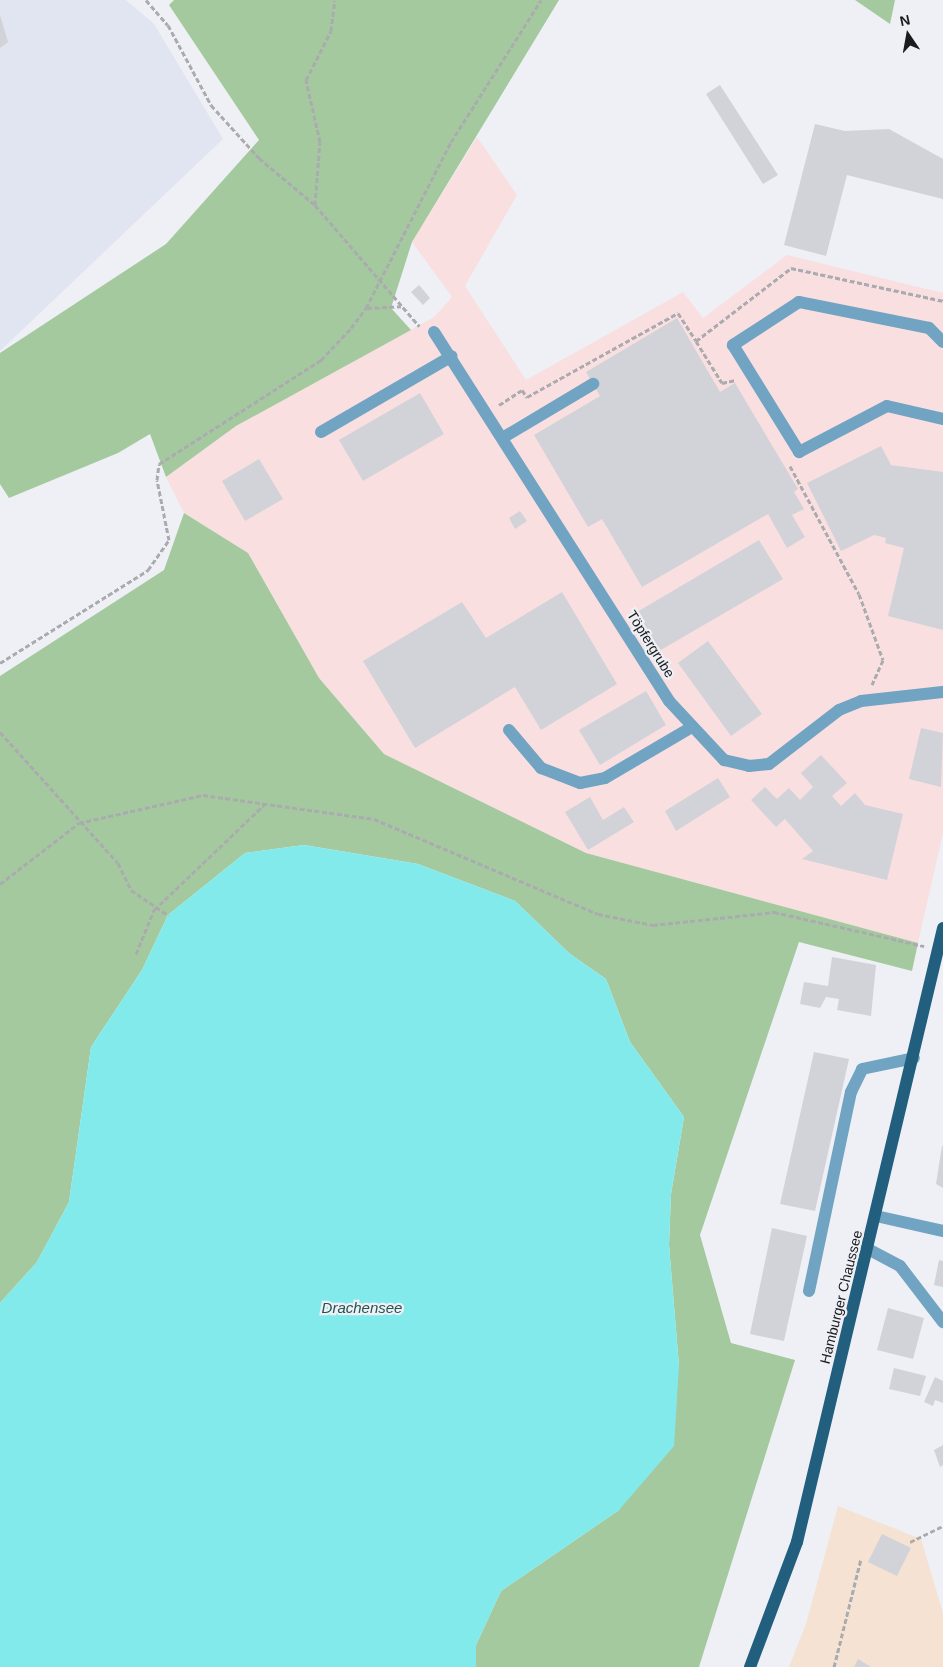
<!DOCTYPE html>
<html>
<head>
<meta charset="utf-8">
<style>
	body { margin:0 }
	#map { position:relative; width:943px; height:1667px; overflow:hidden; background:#eef0f5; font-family:Helvetica,sans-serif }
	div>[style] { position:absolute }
	.commercial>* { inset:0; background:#fadfe0 }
	.industrial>* { inset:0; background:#f5e2d2 }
	.built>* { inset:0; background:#e1e4f1 }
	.green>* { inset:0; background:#a5c99e }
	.water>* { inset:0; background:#83eaeb }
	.building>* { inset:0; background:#d1d3d8 }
	.path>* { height:3px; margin-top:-1.5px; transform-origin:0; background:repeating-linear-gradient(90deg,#aaabaf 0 5px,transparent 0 7.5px) }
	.minor>* { height:12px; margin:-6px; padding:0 6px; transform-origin:6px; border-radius:6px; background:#70a4c2 }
	.major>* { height:12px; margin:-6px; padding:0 6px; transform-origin:6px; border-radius:6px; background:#225f7f }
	span { translate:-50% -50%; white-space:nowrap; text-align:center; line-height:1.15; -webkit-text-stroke:4.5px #eef0f5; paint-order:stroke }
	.street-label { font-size:14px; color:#1a1b1d }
	.water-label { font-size:15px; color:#245353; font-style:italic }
	.north { position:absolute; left:883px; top:10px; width:50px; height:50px; -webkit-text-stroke:4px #eef0f5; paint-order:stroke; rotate:348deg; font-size:14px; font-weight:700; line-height:20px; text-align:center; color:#1a1b1d }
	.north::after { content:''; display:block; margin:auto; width:18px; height:22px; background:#1a1b1d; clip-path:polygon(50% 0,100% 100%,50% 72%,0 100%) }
</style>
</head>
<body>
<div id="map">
	<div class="commercial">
		<div style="clip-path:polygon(477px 137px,517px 195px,465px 286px,526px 380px,683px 292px,703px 318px,787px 255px,943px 293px,943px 833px,918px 943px,586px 853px,384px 754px,319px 678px,248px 553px,184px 513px,166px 477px,236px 426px,434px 317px,452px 297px,412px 242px)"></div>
	</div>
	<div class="industrial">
		<div style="clip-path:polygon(838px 1506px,921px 1539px,943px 1613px,943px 1667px,789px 1667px,806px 1624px)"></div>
	</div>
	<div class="built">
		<div style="clip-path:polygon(0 0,126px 0,154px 24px,223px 139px,0 351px)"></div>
	</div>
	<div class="green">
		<div style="clip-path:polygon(174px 0,559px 0,412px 242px,391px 308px,411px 330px,236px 426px,166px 477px,150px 434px,118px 453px,9px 498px,0 484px,0 353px,166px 244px,259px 140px,169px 5px)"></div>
		<div style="clip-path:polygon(855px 0,895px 0,890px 24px)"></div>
		<div style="clip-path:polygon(184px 513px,248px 553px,319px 678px,384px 754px,586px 853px,918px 943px,912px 971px,799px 942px,700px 1235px,731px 1343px,795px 1360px,699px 1667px,476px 1667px,476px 1645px,501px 1591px,619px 1510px,679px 1366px,669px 1245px,671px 1194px,684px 1117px,630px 1042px,606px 979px,570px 954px,515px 901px,418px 864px,304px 845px,245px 853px,168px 915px,142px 970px,91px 1047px,69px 1202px,37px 1262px,0 1303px,0 676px,164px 570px)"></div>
	</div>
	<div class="water">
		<div style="clip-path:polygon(304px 845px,418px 864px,515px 901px,570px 954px,606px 979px,630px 1042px,684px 1117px,671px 1194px,669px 1245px,679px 1366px,674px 1446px,619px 1510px,501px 1591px,476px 1645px,476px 1667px,0 1667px,0 1303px,37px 1262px,69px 1202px,91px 1047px,142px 970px,168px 915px,245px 853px)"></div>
	</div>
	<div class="building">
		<div style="clip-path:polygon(0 15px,8px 42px,0 48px)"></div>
		<div style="clip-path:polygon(720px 85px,778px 175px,763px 184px,706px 94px)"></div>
		<div style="clip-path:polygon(815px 124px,845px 131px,889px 129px,943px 159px,943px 199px,847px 175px,826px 256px,784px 245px)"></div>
		<div style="clip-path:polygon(419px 285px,430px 298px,423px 305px,411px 292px)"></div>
		<div style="clip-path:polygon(677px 318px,720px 392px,735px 383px,798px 489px,794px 492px,804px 509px,792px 515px,805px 537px,787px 548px,768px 514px,642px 587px,602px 519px,588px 527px,534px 435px,600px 396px,586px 372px)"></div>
		<div style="clip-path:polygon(420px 393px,444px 434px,363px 481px,339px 440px)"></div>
		<div style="clip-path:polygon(881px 446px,891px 465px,943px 472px,943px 630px,888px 616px,904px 548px,885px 543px,886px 538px,874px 535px,841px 551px,807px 483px)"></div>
		<div style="clip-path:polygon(259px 459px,283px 499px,245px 521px,222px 481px)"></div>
		<div style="clip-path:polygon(520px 511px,527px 521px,515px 529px,509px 518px)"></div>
		<div style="clip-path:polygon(759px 540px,783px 579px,659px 651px,637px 612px)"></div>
		<div style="clip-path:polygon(562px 592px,617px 684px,541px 730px,515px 687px,415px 748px,363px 661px,462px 602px,486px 638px)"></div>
		<div style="clip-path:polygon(708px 641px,762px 714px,731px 736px,678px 663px)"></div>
		<div style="clip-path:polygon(646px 691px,666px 725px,600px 765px,579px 730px)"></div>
		<div style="clip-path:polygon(921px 728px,943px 733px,941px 787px,909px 779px)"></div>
		<div style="clip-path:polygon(821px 755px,847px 783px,832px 796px,841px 806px,855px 793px,865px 805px,903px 814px,887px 880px,802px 859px,813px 851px,785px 819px,776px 827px,751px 800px,765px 787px,777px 799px,789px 788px,800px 800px,813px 787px,801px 773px)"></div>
		<div style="clip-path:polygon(718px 778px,730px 797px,676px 831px,665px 811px)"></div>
		<div style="clip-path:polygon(590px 797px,603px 820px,624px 807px,634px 822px,588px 850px,565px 812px)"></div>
		<div style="clip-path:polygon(832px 957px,876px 965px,871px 1016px,837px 1010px,839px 999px,826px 997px,820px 1008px,800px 1004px,804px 982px,828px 986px)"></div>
		<div style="clip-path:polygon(814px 1052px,849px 1059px,815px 1211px,780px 1204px)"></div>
		<div style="clip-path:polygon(942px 1146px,943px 1146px,943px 1188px,936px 1184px)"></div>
		<div style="clip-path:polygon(772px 1228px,807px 1236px,784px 1341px,750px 1334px)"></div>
		<div style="clip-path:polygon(939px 1260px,943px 1261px,943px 1287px,934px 1285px)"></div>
		<div style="clip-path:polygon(888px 1308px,924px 1318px,913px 1359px,877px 1350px)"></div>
		<div style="clip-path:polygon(894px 1368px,926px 1376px,920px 1396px,889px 1389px)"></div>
		<div style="clip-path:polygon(935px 1377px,943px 1381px,943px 1403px,935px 1400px,933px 1406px,924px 1402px)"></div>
		<div style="clip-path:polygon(943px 1445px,943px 1465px,940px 1467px,934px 1450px)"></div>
		<div style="clip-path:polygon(882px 1534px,911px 1548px,897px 1576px,868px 1562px)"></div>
		<div style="clip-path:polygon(858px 1659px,871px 1667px,854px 1667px)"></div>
	</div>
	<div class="path">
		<div style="left:146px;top:0;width:33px;rotate:49deg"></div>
		<div style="left:168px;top:25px;width:91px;rotate:61.7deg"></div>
		<div style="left:211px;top:105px;width:72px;rotate:47.8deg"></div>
		<div style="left:259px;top:158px;width:73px;rotate:40deg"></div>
		<div style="left:315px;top:205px;width:160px;rotate:49.3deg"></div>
		<div style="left:315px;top:205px;width:63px;rotate:-85.5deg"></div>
		<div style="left:320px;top:142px;width:64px;rotate:-102.7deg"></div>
		<div style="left:306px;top:80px;width:55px;rotate:-63deg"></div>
		<div style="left:331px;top:31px;width:31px;rotate:-83deg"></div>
		<div style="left:367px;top:308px;width:34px;rotate:-3deg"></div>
		<div style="left:696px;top:341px;width:49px;rotate:58.2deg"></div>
		<div style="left:722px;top:383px;width:14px;rotate:-12deg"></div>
		<div style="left:499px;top:405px;width:27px;rotate:-33deg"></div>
		<div style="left:522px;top:390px;width:9px;rotate:54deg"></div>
		<div style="left:527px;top:397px;width:173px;rotate:-29.1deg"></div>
		<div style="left:678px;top:313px;width:33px;rotate:57deg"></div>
		<div style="left:696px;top:341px;width:120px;rotate:-37.5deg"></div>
		<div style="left:791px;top:268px;width:156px;rotate:12.2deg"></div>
		<div style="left:790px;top:466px;width:145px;rotate:61.7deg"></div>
		<div style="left:859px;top:594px;width:70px;rotate:70deg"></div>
		<div style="left:883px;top:660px;width:27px;rotate:114deg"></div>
		<div style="left:0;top:663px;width:175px;rotate:-32.1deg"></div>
		<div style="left:148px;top:570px;width:37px;rotate:-55deg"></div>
		<div style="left:169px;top:540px;width:61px;rotate:-101.3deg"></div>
		<div style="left:157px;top:480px;width:16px;rotate:-83deg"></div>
		<div style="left:159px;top:464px;width:193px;rotate:-32.7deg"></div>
		<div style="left:321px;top:360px;width:44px;rotate:-46.8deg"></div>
		<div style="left:351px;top:328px;width:25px;rotate:-53deg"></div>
		<div style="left:366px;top:308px;width:186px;rotate:-62.9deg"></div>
		<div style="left:451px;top:142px;width:168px;rotate:-57.6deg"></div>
		<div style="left:0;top:732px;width:176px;rotate:48deg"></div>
		<div style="left:118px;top:863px;width:30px;rotate:64deg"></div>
		<div style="left:131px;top:890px;width:45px;rotate:34deg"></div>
		<div style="left:0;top:884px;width:100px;rotate:-37.7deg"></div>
		<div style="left:79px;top:823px;width:127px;rotate:-12.7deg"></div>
		<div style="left:203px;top:795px;width:173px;rotate:8deg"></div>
		<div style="left:374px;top:819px;width:243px;rotate:23deg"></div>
		<div style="left:598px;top:914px;width:56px;rotate:11.3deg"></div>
		<div style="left:653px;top:925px;width:122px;rotate:-6.1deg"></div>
		<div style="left:774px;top:912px;width:154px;rotate:12.8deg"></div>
		<div style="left:136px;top:954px;width:48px;rotate:-67.8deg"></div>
		<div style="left:154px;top:910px;width:153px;rotate:-43.7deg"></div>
		<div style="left:910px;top:1542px;width:37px;rotate:-26deg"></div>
		<div style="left:834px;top:1667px;width:111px;rotate:-76deg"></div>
	</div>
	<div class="minor">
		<div style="left:434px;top:332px;width:437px;rotate:57.5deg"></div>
		<div style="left:669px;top:701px;width:81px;rotate:47deg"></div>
		<div style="left:724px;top:760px;width:26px;rotate:13deg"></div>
		<div style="left:749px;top:766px;width:20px;rotate:-6deg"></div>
		<div style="left:769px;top:764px;width:88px;rotate:-37.6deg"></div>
		<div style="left:839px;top:710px;width:24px;rotate:-22deg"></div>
		<div style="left:861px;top:701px;width:82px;rotate:-6.3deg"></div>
		<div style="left:943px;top:342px;width:20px;rotate:-135deg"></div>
		<div style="left:929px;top:328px;width:133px;rotate:-168.7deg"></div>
		<div style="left:799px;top:302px;width:79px;rotate:146.9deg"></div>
		<div style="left:733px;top:345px;width:126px;rotate:58.3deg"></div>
		<div style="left:799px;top:452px;width:99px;rotate:-27.6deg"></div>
		<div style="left:887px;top:406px;width:57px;rotate:13.1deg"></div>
		<div style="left:321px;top:432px;width:151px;rotate:-30.1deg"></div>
		<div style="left:504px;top:437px;width:104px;rotate:-30.8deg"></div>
		<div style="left:509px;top:730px;width:50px;rotate:49.9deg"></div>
		<div style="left:541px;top:768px;width:42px;rotate:21deg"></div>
		<div style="left:580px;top:783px;width:25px;rotate:-11deg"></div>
		<div style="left:605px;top:778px;width:101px;rotate:-30.4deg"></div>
		<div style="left:876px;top:1216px;width:69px;rotate:12.6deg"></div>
		<div style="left:868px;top:1249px;width:36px;rotate:28deg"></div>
		<div style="left:900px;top:1266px;width:71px;rotate:52.5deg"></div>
		<div style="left:809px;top:1291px;width:203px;rotate:-78.1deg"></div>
		<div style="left:851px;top:1092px;width:25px;rotate:-64deg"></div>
		<div style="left:862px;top:1069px;width:53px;rotate:-11.9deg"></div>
	</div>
	<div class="major">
		<div style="left:750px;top:1667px;width:134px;rotate:-69.4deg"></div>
		<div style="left:797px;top:1542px;width:631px;rotate:-76.62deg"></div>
	</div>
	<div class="street-label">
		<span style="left:651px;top:644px;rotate:58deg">Töpfergrube</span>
		<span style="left:841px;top:1297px;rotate:-76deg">Hamburger Chaussee</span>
	</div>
	<div class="water-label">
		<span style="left:362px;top:1308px">Drachensee</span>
	</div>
	<div class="north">N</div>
</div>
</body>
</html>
